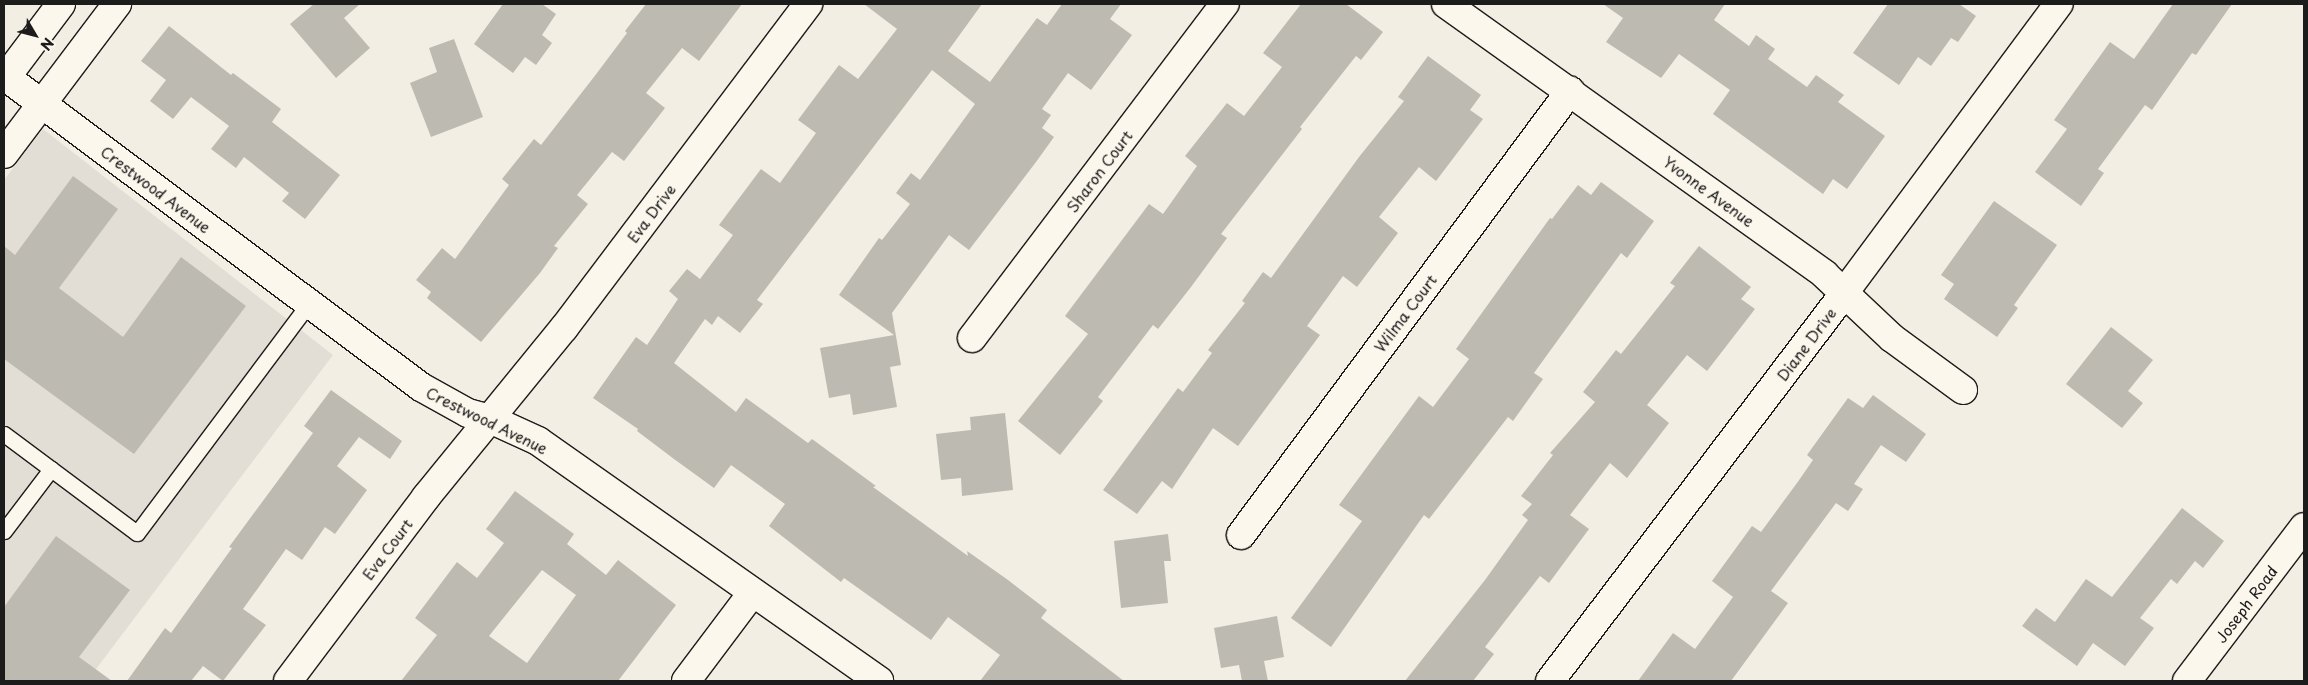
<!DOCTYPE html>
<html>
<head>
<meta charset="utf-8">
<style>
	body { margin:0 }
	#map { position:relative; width:2308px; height:685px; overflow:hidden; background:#f2eee4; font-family:"Playpen Sans",sans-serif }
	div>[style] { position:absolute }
	.built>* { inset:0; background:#e2ded5 }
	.building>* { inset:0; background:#bdbab1 }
	.roads { filter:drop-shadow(1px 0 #1c1c1c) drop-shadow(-1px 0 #1c1c1c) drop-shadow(0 1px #1c1c1c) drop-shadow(0 -1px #1c1c1c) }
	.lane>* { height:15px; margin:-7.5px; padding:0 7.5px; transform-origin:7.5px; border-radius:7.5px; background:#fbf7ec }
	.street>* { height:28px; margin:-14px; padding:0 14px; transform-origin:14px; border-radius:14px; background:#fbf7ec }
	.secondary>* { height:28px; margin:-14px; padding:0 14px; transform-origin:14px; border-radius:14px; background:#fbf7ec }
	span { translate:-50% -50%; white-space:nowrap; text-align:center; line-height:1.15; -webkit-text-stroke:4px #fbf7ec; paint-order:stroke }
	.street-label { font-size:15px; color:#1c1c1c }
	.frame { position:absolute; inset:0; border:5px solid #1c1c1c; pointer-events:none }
	.north { position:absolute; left:10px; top:10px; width:50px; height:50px; -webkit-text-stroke:4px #fbf7ec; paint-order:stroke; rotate:127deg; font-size:14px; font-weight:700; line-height:20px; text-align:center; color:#1c1c1c }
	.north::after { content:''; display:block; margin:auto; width:18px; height:22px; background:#1c1c1c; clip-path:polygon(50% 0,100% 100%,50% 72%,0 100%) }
</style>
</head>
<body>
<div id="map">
	<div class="built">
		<div style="clip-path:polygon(43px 129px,333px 355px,87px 681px,4px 681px,4px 180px)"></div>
	</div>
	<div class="building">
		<div style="clip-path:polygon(314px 4px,360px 4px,344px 18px,370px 48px,336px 78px,290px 24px)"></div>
		<div style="clip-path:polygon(503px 4px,542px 4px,556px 14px,542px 35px,552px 43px,536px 65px,525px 57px,513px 73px,474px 44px)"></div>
		<div style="clip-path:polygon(646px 4px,742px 4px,699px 61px,682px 48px,646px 93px,665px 108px,624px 161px,612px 152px,577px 195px,588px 204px,554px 246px,558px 248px,540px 273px,481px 342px,427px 298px,431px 292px,416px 280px,442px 248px,455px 259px,509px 185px,502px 179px,534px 139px,541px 145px,597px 73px,627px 33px,625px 31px)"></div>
		<div style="clip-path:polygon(864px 4px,982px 4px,948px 51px,990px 82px,1037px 18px,1047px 25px,1062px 4px,1121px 4px,1110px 19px,1132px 35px,1091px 90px,1068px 73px,1042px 109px,1051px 115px,1042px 128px,1054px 137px,1036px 162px,969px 250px,949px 235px,892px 313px,901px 365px,890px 367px,897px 407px,853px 415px,850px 394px,829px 398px,820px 348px,894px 335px,839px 295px,879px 238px,882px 240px,910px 204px,896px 193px,911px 173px,920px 180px,975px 104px,932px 70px,757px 300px,763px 304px,740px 333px,718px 316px,712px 325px,705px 319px,674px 363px,736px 412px,746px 398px,808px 443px,812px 439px,876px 486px,873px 487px,968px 556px,967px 551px,1008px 580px,1047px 610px,1041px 618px,1124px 681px,980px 681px,1000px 655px,948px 617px,931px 640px,844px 578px,841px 582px,769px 526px,785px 504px,731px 465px,714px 488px,674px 459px,637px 431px,638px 429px,593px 398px,636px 337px,647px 345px,678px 299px,669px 291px,687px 269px,700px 279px,733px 235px,719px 225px,761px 169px,780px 183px,816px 133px,798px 120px,839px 65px,858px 79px,897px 29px)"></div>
		<div style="clip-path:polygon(1301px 4px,1346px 4px,1383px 32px,1361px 60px,1356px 56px,1300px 127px,1302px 129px,1221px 234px,1227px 238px,1191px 287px,1158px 329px,1153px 325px,1098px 397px,1103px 401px,1060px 455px,1018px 421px,1088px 334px,1065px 316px,1149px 204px,1163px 214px,1197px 166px,1185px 156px,1227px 103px,1244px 116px,1282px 67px,1263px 53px)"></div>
		<div style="clip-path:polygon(1603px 4px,1725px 4px,1714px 20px,1749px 46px,1756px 35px,1775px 49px,1768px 59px,1807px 87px,1816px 75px,1844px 95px,1838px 102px,1885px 136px,1847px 189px,1833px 179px,1823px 194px,1713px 114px,1730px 90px,1679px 54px,1661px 78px,1606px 42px,1623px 18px)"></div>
		<div style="clip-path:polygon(1888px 4px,1959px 4px,1976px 16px,1958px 42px,1951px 38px,1931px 66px,1918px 57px,1899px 85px,1853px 53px)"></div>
		<div style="clip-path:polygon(2173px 4px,2232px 4px,2196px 55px,2192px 53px,2152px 110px,2145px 105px,2098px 169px,2104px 173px,2081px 206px,2035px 172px,2067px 129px,2054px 120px,2110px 42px,2134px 59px)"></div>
		<div style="clip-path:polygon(169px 26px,231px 75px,233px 73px,281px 109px,272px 122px,340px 175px,305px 219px,282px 201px,289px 193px,244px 157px,236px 168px,211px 149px,229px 126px,191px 97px,173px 119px,150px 101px,166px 80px,141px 61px)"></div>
		<div style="clip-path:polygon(454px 39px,483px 117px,431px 137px,410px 83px,437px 72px,429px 48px)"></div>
		<div style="clip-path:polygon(1428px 56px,1481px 95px,1470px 110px,1483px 119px,1436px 181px,1419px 167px,1379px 217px,1398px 233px,1357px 287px,1343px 276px,1307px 326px,1320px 335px,1238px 446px,1213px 428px,1172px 489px,1162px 481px,1137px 514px,1103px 490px,1178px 388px,1183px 392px,1212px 353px,1208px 350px,1245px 303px,1242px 301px,1263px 272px,1271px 278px,1359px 157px,1404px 101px,1398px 97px)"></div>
		<div style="clip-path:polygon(73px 176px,118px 209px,59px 288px,123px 337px,181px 257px,246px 306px,134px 454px,4px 359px,4px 246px,15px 255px)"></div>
		<div style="clip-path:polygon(1601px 182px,1654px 221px,1627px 258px,1621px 253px,1534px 373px,1543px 379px,1513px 421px,1508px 417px,1429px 519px,1424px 515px,1331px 647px,1291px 618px,1362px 521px,1339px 505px,1419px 396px,1433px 407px,1469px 359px,1456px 349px,1550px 218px,1552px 219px,1578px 185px,1591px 195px)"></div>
		<div style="clip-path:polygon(1994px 201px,2057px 245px,2014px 305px,2018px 308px,1997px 337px,1944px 299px,1954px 284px,1941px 275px)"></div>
		<div style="clip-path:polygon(1699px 246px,1751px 287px,1741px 299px,1755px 309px,1707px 371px,1687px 355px,1647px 405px,1669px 423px,1627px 478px,1610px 463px,1570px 515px,1589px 529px,1549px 583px,1540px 576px,1485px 647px,1494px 654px,1473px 681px,1405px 681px,1485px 580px,1528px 520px,1522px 515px,1532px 504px,1521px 496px,1553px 455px,1550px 453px,1595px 402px,1583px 392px,1616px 350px,1621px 354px,1675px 286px,1670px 283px)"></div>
		<div style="clip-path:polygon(2111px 327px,2153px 360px,2128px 391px,2143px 403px,2122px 428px,2066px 384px)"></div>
		<div style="clip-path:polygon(331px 390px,402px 441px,390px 459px,359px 437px,337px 466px,367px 490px,335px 534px,325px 527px,302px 560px,286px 549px,243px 609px,266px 625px,223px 681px,203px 666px,191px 681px,127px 681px,165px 628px,171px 633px,232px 548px,229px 547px,313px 433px,304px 426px)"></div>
		<div style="clip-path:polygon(1873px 395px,1926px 434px,1906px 462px,1881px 445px,1854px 484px,1863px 489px,1848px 511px,1836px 503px,1771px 591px,1788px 603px,1731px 681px,1638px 681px,1673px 633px,1695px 649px,1733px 597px,1712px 581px,1752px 526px,1761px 532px,1797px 483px,1813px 460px,1807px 455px,1848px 398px,1863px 408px)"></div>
		<div style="clip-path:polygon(1005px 413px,1013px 490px,962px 496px,961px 478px,941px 480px,936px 434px,971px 430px,970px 417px)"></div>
		<div style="clip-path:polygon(evenodd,515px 491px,574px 534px,567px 544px,606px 575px,618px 560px,676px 605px,618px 681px,401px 681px,437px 635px,415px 618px,457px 562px,477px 578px,504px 543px,486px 529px,515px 491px,542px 570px,576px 595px,527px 663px,489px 636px,542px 570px)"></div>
		<div style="clip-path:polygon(2182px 508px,2224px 541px,2203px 568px,2195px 561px,2177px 584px,2171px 579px,2140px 618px,2154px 628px,2125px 666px,2093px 643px,2077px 666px,2022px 626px,2036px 608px,2055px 622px,2086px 579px,2112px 597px)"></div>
		<div style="clip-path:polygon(1168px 534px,1171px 561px,1164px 561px,1168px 603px,1121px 608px,1114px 541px)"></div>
		<div style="clip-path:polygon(56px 536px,130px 590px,79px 657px,112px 681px,4px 681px,4px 607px)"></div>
		<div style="clip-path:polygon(1277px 616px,1284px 657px,1264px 661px,1268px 681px,1242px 681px,1239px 665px,1221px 668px,1214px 628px)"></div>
	</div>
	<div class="roads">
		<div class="lane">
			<div style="left:4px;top:434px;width:59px;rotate:36.7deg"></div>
			<div style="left:51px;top:469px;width:78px;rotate:127.2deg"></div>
			<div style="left:51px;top:469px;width:107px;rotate:36.7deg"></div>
			<div style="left:137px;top:533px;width:287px;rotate:-53.2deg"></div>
		</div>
		<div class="street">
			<div style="left:1446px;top:4px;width:465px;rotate:35.5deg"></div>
			<div style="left:1824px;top:274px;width:93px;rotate:43.3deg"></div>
			<div style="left:1892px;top:338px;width:88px;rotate:36.2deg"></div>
			<div style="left:6px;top:77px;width:518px;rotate:36.76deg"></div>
			<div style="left:421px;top:387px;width:54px;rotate:29deg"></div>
			<div style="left:468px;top:413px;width:23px;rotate:15deg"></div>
			<div style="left:490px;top:419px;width:53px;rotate:24.6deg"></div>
			<div style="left:538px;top:441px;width:417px;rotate:35.1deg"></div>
			<div style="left:972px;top:338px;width:419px;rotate:-52.9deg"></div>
			<div style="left:1241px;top:535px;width:553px;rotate:-53.46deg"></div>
			<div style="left:288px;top:681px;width:230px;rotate:-53.1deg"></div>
			<div style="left:426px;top:497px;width:218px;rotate:-50.8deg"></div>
			<div style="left:564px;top:328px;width:406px;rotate:-53deg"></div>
			<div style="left:686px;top:681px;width:110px;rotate:-53.1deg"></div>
			<div style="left:1550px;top:681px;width:487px;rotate:-52.8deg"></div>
			<div style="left:1844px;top:293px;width:360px;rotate:-53.4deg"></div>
			<div style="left:2187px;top:681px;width:193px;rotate:-52.8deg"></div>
		</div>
		<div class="secondary">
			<div style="left:4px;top:80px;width:95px;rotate:-53.1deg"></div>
			<div style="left:4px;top:154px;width:188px;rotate:-53deg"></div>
		</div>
	</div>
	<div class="street-label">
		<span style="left:1099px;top:171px;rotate:-53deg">Sharon Court</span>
		<span style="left:156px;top:189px;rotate:37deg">Crestwood Avenue</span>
		<span style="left:1709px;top:191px;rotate:36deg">Yvonne Avenue</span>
		<span style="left:651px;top:213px;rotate:-53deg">Eva Drive</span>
		<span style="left:1405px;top:313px;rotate:-53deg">Wilma Court</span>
		<span style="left:1806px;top:344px;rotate:-53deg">Diane Drive</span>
		<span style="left:487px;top:420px;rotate:26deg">Crestwood Avenue</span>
		<span style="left:387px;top:549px;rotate:-53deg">Eva Court</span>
		<span style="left:2246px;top:604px;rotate:-53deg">Joseph Road</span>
	</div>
	<div class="frame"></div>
	<div class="north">N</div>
</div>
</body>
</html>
